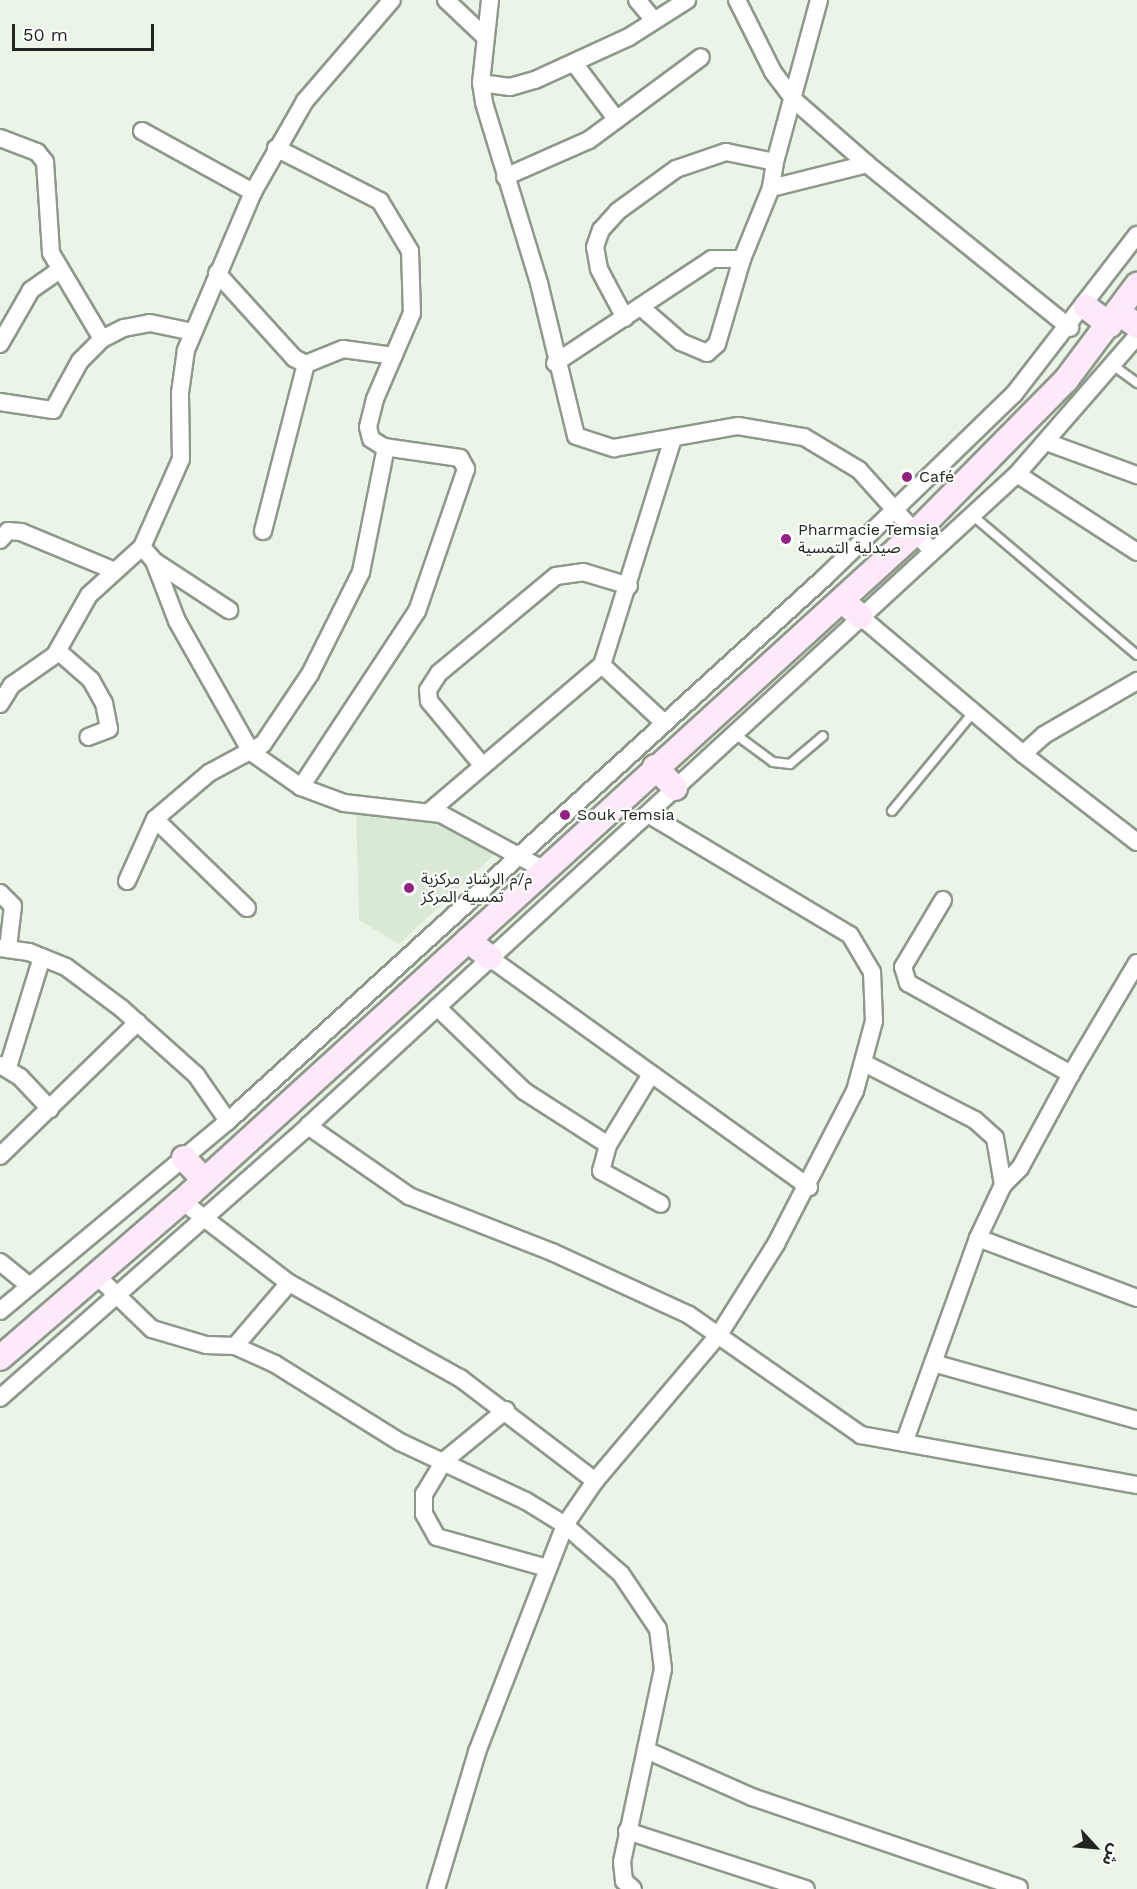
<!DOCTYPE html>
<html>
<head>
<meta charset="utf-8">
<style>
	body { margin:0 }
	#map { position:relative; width:1137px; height:1889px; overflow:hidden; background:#eaf5e7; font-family:"Work Sans","Noto Sans Arabic",sans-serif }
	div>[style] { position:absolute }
	.built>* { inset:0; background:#d9e9d5 }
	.roads { filter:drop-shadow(2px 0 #8e988b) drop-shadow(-2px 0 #8e988b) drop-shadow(0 2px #8e988b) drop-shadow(0 -2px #8e988b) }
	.service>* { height:8px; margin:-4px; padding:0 4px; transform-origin:4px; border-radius:4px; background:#fff }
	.minor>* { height:16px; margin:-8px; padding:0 8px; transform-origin:8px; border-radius:8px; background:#fff }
	.secondary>* { height:24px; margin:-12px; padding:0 12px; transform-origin:12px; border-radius:12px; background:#fde9f8 }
	.dots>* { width:16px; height:16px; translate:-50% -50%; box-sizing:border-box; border:3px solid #fdfffc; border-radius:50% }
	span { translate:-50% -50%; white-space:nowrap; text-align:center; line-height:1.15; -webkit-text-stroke:4.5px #fdfffc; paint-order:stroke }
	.poi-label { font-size:16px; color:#222620 }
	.left { translate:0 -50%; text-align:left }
	.north { position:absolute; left:1065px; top:1817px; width:60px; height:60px; -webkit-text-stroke:4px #fdfffc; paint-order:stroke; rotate:116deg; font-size:16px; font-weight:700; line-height:24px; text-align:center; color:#222620 }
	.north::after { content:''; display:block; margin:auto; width:21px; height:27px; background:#222620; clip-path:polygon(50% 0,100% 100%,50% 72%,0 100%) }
	.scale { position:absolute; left:12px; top:24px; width:142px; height:27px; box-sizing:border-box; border:3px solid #222620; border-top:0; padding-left:8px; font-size:18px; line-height:21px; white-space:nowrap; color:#222620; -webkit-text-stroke:4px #fdfffc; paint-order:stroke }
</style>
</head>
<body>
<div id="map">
	<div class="built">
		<div style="clip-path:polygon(356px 805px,447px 817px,494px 855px,399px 944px,359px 920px)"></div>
	</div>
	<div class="roads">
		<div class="service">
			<div style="left:1114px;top:366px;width:29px;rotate:36deg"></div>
			<div style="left:972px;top:515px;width:216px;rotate:40.3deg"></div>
			<div style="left:735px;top:734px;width:47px;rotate:36.4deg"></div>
			<div style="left:773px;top:762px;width:17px;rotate:7deg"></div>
			<div style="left:790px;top:764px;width:43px;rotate:-40.3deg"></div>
			<div style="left:892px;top:811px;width:126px;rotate:-50.5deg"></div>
		</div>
		<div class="minor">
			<div style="left:446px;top:0;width:52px;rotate:43.5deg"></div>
			<div style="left:490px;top:0;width:83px;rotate:96.2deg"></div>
			<div style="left:481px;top:83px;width:20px;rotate:81deg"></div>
			<div style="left:484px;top:103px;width:188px;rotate:73deg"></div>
			<div style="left:539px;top:283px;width:157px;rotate:76.4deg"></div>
			<div style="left:576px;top:436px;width:40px;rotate:18deg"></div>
			<div style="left:614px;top:448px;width:126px;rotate:-10.1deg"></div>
			<div style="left:738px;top:426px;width:67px;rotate:9.5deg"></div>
			<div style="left:804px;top:437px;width:64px;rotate:31deg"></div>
			<div style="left:859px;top:470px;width:109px;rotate:48deg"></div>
			<div style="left:637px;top:0;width:26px;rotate:50deg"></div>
			<div style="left:737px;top:0;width:80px;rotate:63.4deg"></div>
			<div style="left:773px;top:72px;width:35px;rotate:53deg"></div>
			<div style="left:794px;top:100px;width:97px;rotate:41.2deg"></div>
			<div style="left:574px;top:63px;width:71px;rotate:53deg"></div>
			<div style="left:481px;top:83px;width:29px;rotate:8deg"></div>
			<div style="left:510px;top:87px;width:26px;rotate:-16deg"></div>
			<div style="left:535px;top:80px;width:103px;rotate:-24.6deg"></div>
			<div style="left:629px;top:37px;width:69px;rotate:-32.5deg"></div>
			<div style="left:142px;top:131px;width:127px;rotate:28.8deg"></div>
			<div style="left:0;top:138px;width:40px;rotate:21deg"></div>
			<div style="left:37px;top:152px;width:13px;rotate:51deg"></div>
			<div style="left:45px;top:162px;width:91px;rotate:86.2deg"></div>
			<div style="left:51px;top:253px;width:100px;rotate:59.3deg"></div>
			<div style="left:276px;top:148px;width:117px;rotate:27deg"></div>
			<div style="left:380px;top:201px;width:58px;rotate:59deg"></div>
			<div style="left:410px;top:251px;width:62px;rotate:88.2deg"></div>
			<div style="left:412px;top:313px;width:94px;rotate:113.3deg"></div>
			<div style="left:375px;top:399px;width:29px;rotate:104deg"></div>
			<div style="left:368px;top:427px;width:12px;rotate:76deg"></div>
			<div style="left:371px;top:439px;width:15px;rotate:32deg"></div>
			<div style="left:384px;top:447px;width:77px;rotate:8.2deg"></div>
			<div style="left:460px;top:458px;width:13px;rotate:61deg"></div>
			<div style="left:466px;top:469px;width:150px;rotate:109deg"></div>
			<div style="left:417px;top:611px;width:211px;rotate:123.4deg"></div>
			<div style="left:775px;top:162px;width:168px;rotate:-74.8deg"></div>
			<div style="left:505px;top:177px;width:92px;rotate:-23.8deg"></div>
			<div style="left:589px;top:140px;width:139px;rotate:-36.5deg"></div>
			<div style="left:217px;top:273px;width:115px;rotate:47.8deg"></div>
			<div style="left:294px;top:358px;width:13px;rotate:27deg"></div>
			<div style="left:306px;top:364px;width:40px;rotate:-22deg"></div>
			<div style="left:343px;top:349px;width:51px;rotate:7.8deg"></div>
			<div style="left:642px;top:308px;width:52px;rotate:41.1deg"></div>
			<div style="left:681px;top:342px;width:28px;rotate:23deg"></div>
			<div style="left:707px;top:353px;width:13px;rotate:-42deg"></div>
			<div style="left:717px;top:344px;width:89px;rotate:-73.6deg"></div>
			<div style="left:625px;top:318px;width:55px;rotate:-118deg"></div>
			<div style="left:599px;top:269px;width:22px;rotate:-100deg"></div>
			<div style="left:595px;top:247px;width:18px;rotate:-71deg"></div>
			<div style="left:601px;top:230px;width:25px;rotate:-48deg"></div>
			<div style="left:618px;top:211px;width:72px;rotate:-35.9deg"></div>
			<div style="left:676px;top:169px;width:53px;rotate:-18.8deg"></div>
			<div style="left:726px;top:152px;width:50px;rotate:11.5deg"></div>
			<div style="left:775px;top:162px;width:26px;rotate:99deg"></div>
			<div style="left:771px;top:188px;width:99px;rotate:-14deg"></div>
			<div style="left:867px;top:164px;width:261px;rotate:38.9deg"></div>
			<div style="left:0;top:344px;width:62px;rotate:-60.1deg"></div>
			<div style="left:31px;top:290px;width:33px;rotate:-35deg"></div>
			<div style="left:555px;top:363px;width:188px;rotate:-33.5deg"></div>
			<div style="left:712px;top:259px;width:30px"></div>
			<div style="left:742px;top:259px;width:77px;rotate:-67.8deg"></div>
			<div style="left:0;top:402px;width:54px;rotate:8.6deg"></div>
			<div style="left:53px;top:410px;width:56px;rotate:-61.1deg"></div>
			<div style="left:80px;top:361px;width:31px;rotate:-45deg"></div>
			<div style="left:102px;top:339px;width:25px;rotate:-27deg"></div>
			<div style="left:124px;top:328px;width:26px;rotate:-11deg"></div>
			<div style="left:150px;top:323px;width:44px;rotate:11.8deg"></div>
			<div style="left:1049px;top:443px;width:94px;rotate:20deg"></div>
			<div style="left:1017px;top:474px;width:143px;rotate:33deg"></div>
			<div style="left:263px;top:531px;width:172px;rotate:-75.6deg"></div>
			<div style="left:0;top:540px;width:12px;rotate:-48deg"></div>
			<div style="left:8px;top:531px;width:13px;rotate:4deg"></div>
			<div style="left:21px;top:532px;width:102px;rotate:22.5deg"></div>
			<div style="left:142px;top:547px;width:18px;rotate:49deg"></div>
			<div style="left:154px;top:561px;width:64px;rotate:69deg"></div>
			<div style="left:177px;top:621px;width:150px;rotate:60.5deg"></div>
			<div style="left:251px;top:752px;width:61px;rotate:35deg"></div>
			<div style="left:301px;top:787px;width:46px;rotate:20.4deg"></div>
			<div style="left:344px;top:803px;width:98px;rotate:6.5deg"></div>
			<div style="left:441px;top:814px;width:117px;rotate:28.5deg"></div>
			<div style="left:154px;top:561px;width:90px;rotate:33.2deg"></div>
			<div style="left:861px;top:617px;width:212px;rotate:40.2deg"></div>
			<div style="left:1023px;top:754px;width:28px;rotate:-42deg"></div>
			<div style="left:1044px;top:735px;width:108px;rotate:-30.1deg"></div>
			<div style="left:58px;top:651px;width:44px;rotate:41.3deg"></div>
			<div style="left:91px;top:680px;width:26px;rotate:61deg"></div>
			<div style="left:104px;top:703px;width:26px;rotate:79deg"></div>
			<div style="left:109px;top:729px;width:22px;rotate:159deg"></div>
			<div style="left:602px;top:665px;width:82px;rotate:43deg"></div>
			<div style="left:0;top:704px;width:22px;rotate:-58deg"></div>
			<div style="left:12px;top:685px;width:52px;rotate:-34.9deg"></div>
			<div style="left:55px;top:655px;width:69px;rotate:-60.5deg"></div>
			<div style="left:89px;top:595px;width:72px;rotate:-42.2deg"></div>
			<div style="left:142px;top:547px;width:96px;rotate:-66.1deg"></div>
			<div style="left:181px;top:459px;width:66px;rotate:-90.9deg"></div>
			<div style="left:180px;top:393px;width:43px;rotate:-82.1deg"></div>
			<div style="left:186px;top:350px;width:172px;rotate:-67deg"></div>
			<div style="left:253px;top:192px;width:105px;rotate:-60.3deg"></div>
			<div style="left:305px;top:101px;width:133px;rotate:-49.3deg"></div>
			<div style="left:1023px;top:754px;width:144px;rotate:37.7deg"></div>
			<div style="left:482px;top:765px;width:83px;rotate:-129.6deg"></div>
			<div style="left:429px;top:701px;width:11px;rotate:-95deg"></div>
			<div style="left:428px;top:690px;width:20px;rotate:-57deg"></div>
			<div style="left:439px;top:673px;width:152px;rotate:-39.7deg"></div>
			<div style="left:556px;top:576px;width:27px;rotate:-8deg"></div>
			<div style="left:583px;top:572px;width:48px;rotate:16.9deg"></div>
			<div style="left:429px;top:812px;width:227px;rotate:-40.4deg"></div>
			<div style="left:602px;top:665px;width:237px;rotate:-72.6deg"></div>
			<div style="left:155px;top:819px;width:128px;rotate:44.1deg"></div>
			<div style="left:127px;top:881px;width:68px;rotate:-65.7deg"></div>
			<div style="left:155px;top:819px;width:71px;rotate:-40.4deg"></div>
			<div style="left:209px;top:773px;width:61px;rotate:-28.2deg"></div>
			<div style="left:263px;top:744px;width:84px;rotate:-56.1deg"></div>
			<div style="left:310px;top:674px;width:114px;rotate:-63.4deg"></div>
			<div style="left:361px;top:572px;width:127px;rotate:-78.7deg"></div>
			<div style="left:0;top:893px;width:18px;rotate:45deg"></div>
			<div style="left:13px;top:906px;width:42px;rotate:96.8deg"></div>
			<div style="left:943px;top:900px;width:78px;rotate:120.8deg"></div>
			<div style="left:903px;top:967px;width:17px;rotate:73deg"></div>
			<div style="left:908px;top:983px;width:187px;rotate:29.2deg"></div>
			<div style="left:1071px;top:1074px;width:129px;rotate:-59.3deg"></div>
			<div style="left:0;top:948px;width:29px;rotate:8deg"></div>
			<div style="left:29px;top:952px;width:40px;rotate:22deg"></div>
			<div style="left:66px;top:967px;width:69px;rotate:36.7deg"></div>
			<div style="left:121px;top:1008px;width:101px;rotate:41.8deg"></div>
			<div style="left:196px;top:1075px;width:56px;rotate:55.2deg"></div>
			<div style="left:490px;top:958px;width:393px;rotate:35.7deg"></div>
			<div style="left:437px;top:1007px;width:121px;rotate:44deg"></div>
			<div style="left:524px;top:1091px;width:100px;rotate:32.7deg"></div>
			<div style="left:608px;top:1145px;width:81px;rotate:-58.7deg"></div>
			<div style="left:864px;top:1063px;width:125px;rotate:27.2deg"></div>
			<div style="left:975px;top:1120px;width:27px;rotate:42deg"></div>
			<div style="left:995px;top:1138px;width:48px;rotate:80.3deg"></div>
			<div style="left:1003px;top:1185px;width:59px;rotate:115.3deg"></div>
			<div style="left:978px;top:1238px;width:170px;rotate:20.7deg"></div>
			<div style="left:0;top:1065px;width:23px;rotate:31deg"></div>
			<div style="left:20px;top:1077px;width:44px;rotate:46.8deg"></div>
			<div style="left:8px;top:1067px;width:115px;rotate:-72.8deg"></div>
			<div style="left:308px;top:1126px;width:123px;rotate:34.7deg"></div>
			<div style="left:409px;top:1196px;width:154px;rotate:21.4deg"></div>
			<div style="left:552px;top:1252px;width:151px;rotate:24.7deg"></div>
			<div style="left:689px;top:1315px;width:210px;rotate:34.9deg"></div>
			<div style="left:861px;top:1435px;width:280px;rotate:10.3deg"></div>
			<div style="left:608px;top:1145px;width:27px;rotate:105deg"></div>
			<div style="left:601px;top:1171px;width:68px;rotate:28.8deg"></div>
			<div style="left:0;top:1156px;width:192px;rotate:-44.2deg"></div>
			<div style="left:1003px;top:1185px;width:24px;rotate:-45deg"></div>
			<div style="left:1020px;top:1168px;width:107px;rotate:-61.5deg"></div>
			<div style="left:182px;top:1201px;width:135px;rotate:37.5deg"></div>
			<div style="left:289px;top:1283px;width:196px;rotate:29.1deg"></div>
			<div style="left:460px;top:1378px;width:170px;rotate:37.3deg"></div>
			<div style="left:0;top:1262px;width:35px;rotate:39deg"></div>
			<div style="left:96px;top:1275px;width:78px;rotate:44deg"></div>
			<div style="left:152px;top:1329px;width:56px;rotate:16.5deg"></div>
			<div style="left:206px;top:1345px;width:29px;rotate:2deg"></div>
			<div style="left:235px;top:1346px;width:44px;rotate:24.2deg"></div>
			<div style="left:275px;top:1364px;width:147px;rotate:32deg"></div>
			<div style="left:400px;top:1442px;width:139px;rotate:25.1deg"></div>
			<div style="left:526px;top:1501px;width:46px;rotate:31.6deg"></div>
			<div style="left:565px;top:1525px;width:74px;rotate:41.2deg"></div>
			<div style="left:621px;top:1574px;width:66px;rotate:56.1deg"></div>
			<div style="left:658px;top:1629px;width:40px;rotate:82.9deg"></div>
			<div style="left:663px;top:1669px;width:197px;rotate:102deg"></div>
			<div style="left:622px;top:1862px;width:19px;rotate:84deg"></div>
			<div style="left:624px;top:1881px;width:12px;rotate:42deg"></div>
			<div style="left:0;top:1311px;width:297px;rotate:-39.8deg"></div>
			<div style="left:228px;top:1121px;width:806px;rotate:-42.34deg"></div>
			<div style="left:824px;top:578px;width:264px;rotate:-44.1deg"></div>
			<div style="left:1014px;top:394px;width:201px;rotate:-52.3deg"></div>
			<div style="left:235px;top:1346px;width:83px;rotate:-49.4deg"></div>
			<div style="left:933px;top:1363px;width:133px;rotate:-70.2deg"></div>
			<div style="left:0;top:1398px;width:411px;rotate:-41.4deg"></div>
			<div style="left:308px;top:1126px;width:963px;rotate:-42.6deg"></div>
			<div style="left:1017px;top:474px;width:183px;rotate:-49deg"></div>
			<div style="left:506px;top:1410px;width:80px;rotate:140.6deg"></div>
			<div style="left:444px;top:1461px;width:39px;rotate:121deg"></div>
			<div style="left:424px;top:1494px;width:20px;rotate:90deg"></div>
			<div style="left:424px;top:1514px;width:26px;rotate:61deg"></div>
			<div style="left:437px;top:1537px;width:111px;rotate:15.7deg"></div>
			<div style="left:904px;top:1443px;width:85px;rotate:-70.1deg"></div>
			<div style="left:933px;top:1363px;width:212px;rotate:15.6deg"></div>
			<div style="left:646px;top:1750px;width:116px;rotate:23.9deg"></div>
			<div style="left:752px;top:1797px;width:282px;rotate:18.8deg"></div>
			<div style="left:627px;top:1831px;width:188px;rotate:18deg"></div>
			<div style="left:436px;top:1889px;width:143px;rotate:-73.3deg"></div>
			<div style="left:477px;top:1752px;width:243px;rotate:-68.8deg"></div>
			<div style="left:565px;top:1525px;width:53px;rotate:-55.7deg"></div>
			<div style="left:595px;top:1481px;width:194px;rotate:-49.8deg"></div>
			<div style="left:720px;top:1333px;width:105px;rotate:-57.8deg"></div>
			<div style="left:776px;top:1244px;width:172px;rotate:-62.7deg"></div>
			<div style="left:855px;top:1091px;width:73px;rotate:-74.8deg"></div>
			<div style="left:874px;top:1021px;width:49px;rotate:-92.3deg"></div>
			<div style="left:872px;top:972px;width:43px;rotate:-120.7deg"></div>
			<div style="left:850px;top:935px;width:235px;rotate:-149.1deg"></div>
		</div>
		<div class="secondary">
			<div style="left:1086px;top:307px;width:30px;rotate:37deg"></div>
			<div style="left:1118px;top:312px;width:24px;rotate:36deg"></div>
			<div style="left:842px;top:600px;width:25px;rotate:42deg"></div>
			<div style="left:655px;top:767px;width:29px;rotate:46deg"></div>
			<div style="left:468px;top:940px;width:28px;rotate:39deg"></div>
			<div style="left:184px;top:1158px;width:30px;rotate:48deg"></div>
			<div style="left:0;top:1358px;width:240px;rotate:-40.8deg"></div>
			<div style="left:182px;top:1201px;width:993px;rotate:-42.35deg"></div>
			<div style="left:916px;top:532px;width:214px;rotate:-45.4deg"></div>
			<div style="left:1066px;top:380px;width:119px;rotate:-53.2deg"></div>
		</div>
	</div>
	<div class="dots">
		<div style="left:907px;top:477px;background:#922181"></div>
		<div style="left:786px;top:539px;background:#922181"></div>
		<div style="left:565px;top:815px;background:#922181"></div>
		<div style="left:409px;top:888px;background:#922181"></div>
	</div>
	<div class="poi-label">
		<span class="left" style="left:919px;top:477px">Café</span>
		<span class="left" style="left:798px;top:539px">Pharmacie Temsia<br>صيدلية التمسية</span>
		<span class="left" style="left:577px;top:815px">Souk Temsia</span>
		<span class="left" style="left:421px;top:888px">م/م الرشاد مركزية<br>تمسية المركز</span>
	</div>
	<div class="north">ش</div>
	<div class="scale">50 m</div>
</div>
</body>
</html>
